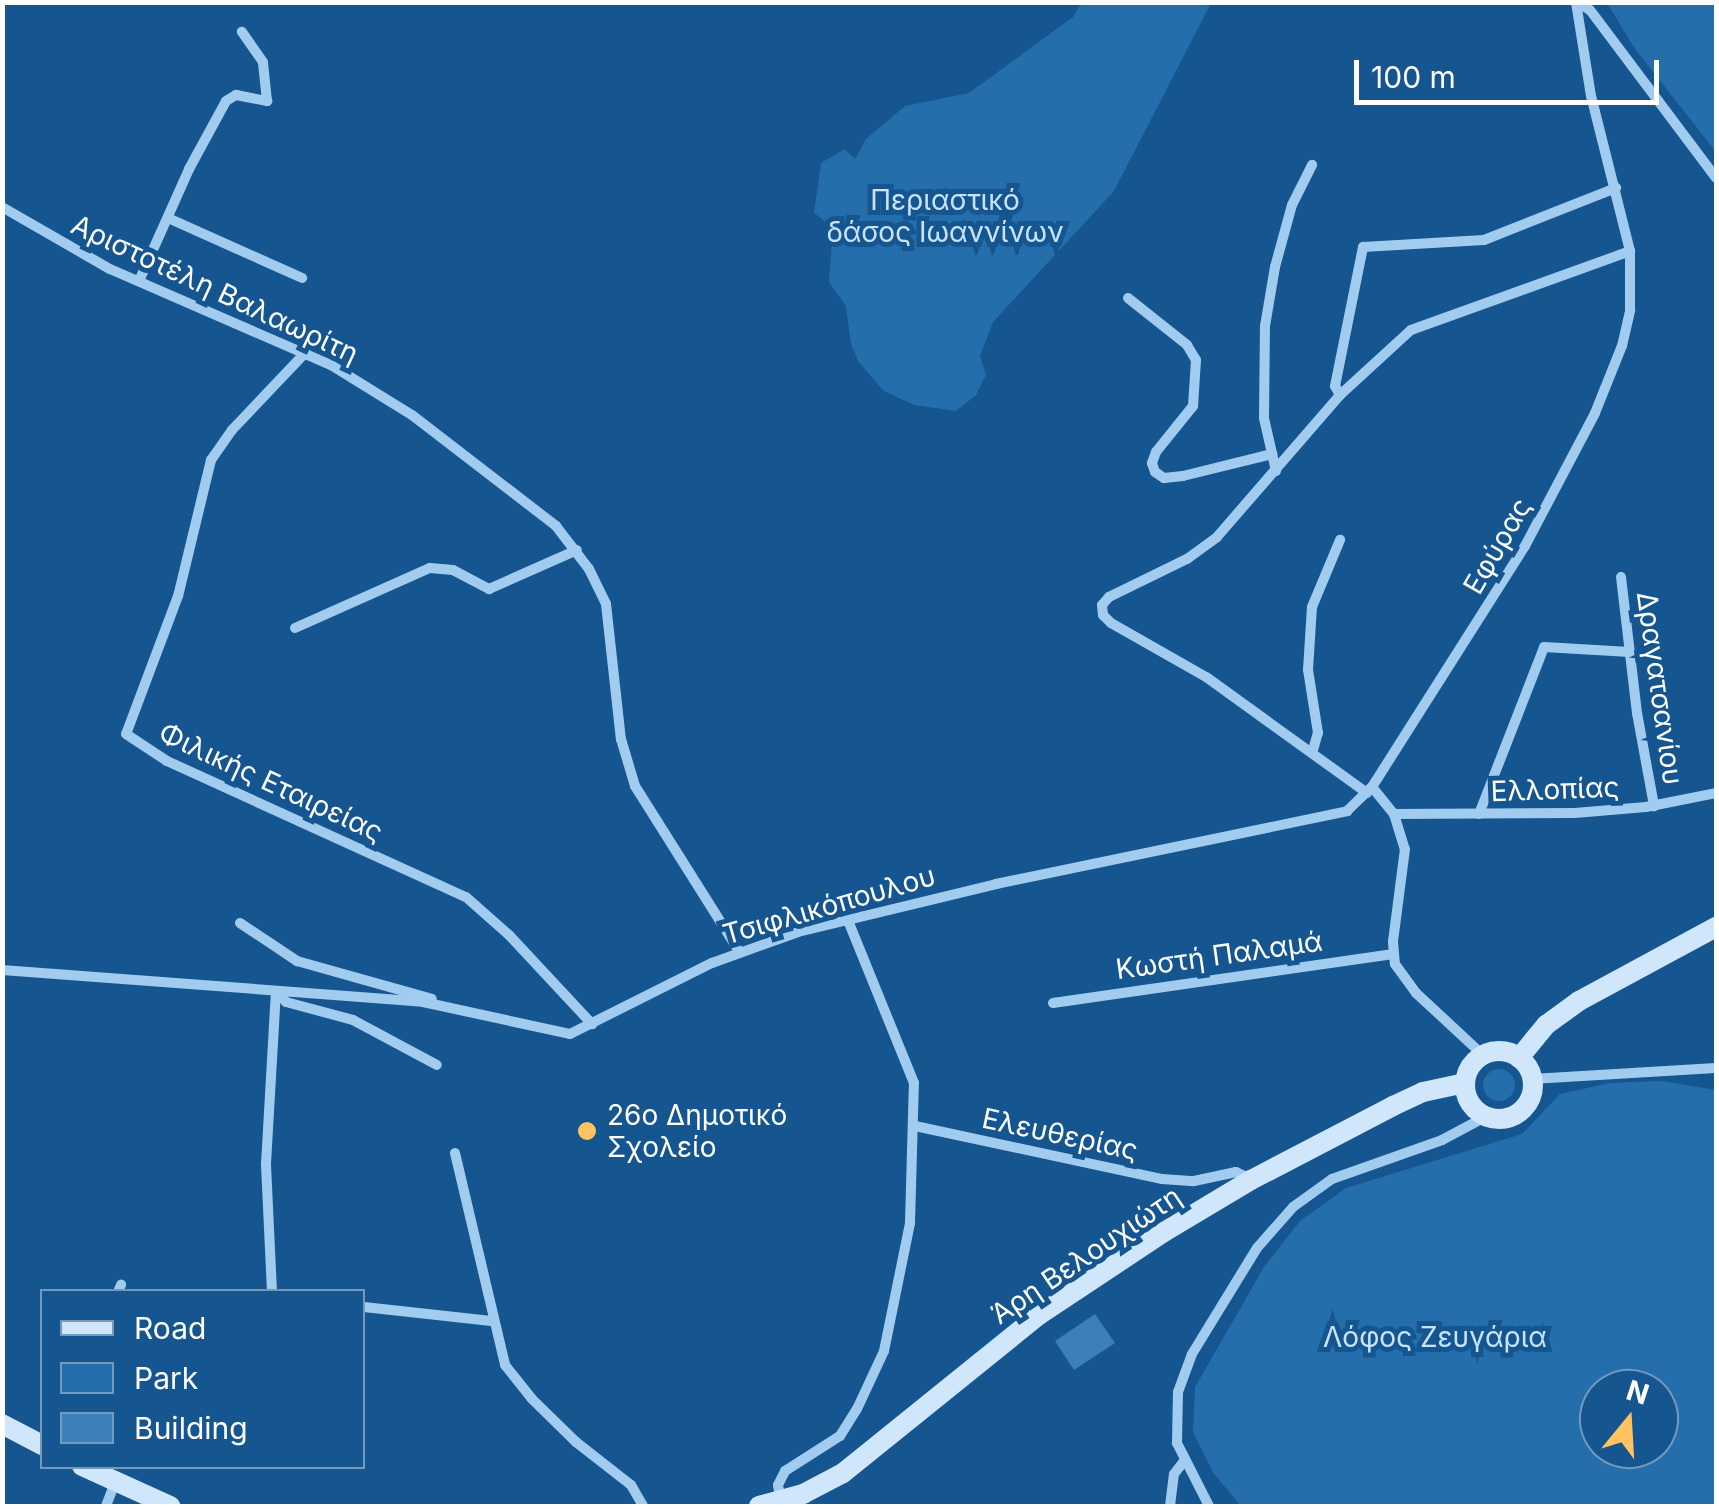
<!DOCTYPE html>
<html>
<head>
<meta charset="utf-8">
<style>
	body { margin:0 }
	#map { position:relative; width:1719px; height:1509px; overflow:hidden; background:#155590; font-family:Inter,sans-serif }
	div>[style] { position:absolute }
	.green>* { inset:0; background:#246eac }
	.round { border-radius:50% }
	.building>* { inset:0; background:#3d7fb8 }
	.street>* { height:10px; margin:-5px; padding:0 5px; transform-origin:5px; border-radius:5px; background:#a1ccf0 }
	.secondary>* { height:20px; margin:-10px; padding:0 10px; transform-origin:10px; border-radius:10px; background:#cfe6fb }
	.secondary>.ring { margin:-10px; padding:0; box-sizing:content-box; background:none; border:20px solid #cfe6fb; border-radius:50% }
	.dots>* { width:28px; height:28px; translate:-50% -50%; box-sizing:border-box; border:5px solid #155590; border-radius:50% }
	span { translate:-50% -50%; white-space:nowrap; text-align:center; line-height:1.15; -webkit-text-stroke:10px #155590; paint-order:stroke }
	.park-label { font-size:28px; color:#c8e4fc }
	.street-label { font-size:28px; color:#fff }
	.poi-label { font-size:28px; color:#fff }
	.left { translate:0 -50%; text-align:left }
	.frame { position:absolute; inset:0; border:5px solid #fff; pointer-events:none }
	.legend { position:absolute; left:40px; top:1289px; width:325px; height:180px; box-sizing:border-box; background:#155590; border:2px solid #7399bc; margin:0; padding:12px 18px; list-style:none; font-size:30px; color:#fff }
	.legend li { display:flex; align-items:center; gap:20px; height:50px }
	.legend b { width:50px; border:2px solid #7399bc }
	.north { position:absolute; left:1579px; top:1369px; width:100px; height:100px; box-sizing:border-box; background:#155590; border:2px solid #7399bc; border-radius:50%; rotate:18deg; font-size:28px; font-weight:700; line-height:40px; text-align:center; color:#fff }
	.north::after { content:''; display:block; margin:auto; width:35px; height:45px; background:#ffc361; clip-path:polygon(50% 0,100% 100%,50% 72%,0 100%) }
	.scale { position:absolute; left:1354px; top:60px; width:305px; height:45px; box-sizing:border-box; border:5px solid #fff; border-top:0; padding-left:12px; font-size:30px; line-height:35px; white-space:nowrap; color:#fff; -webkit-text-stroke:8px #155590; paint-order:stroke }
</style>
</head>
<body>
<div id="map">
	<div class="green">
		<div style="clip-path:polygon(1081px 3px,1211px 3px,1114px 191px,993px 322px,980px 356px,986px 375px,976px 395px,956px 411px,914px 405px,884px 391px,858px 361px,851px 344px,846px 306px,829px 282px,833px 227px,814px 213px,821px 163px,845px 149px,855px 159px,866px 139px,905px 106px,969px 93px,1073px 17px)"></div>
		<div style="clip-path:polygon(1607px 3px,1716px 3px,1716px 152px,1635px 49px)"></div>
		<div class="round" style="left:1483px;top:1069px;width:32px;height:32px"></div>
		<div style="clip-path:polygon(evenodd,1662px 1081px,1716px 1090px,1716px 1506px,1241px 1506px,1214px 1474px,1193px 1432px,1195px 1387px,1264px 1267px,1300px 1221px,1346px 1188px,1522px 1134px,1560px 1094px,1610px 1083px,1662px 1081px,1599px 1389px,1659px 1389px,1659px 1449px,1599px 1449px,1599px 1389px)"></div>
	</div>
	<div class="building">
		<div style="clip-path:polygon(1095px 1314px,1115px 1343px,1074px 1370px,1055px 1341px)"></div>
	</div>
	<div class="street">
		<div style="left:1577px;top:2px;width:15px;rotate:32deg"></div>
		<div style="left:1590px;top:10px;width:210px;rotate:53.1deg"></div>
		<div style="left:2px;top:207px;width:125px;rotate:29.9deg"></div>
		<div style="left:110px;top:269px;width:241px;rotate:23.5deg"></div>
		<div style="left:331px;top:365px;width:95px;rotate:31.7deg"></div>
		<div style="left:412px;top:415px;width:182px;rotate:37.6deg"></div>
		<div style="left:556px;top:526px;width:54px;rotate:52.5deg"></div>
		<div style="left:589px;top:569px;width:39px;rotate:64deg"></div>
		<div style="left:606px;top:604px;width:136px;rotate:83.7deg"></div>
		<div style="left:621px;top:739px;width:49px;rotate:73.4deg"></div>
		<div style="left:635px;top:786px;width:195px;rotate:57.8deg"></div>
		<div style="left:168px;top:218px;width:147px;rotate:24.1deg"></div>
		<div style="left:139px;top:281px;width:123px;rotate:-65.9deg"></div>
		<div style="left:189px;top:169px;width:77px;rotate:-61.4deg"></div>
		<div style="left:226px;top:101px;width:12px;rotate:-31deg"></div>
		<div style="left:236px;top:95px;width:32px;rotate:11deg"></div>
		<div style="left:267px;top:101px;width:39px;rotate:-96deg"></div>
		<div style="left:263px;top:62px;width:37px;rotate:-125deg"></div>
		<div style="left:1128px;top:298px;width:75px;rotate:38.5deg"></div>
		<div style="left:1187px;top:345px;width:17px;rotate:59deg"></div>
		<div style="left:1196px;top:360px;width:46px;rotate:93.7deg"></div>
		<div style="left:1193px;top:406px;width:59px;rotate:128.8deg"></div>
		<div style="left:1156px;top:452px;width:12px;rotate:110deg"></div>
		<div style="left:1152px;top:463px;width:9px;rotate:72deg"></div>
		<div style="left:1155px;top:472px;width:11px;rotate:34deg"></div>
		<div style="left:1164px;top:478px;width:19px;rotate:-6deg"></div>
		<div style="left:1183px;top:476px;width:92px;rotate:-13.9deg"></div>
		<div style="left:306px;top:352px;width:108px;rotate:133.5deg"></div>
		<div style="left:232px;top:430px;width:37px;rotate:125deg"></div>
		<div style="left:211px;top:460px;width:140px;rotate:103.6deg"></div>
		<div style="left:178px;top:596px;width:147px;rotate:110.6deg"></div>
		<div style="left:126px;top:734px;width:49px;rotate:33.4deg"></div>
		<div style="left:167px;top:761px;width:328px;rotate:24.5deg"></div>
		<div style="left:466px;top:897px;width:57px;rotate:41.5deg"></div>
		<div style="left:509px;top:935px;width:122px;rotate:47deg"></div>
		<div style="left:1340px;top:395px;width:10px;rotate:-119deg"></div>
		<div style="left:1335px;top:386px;width:142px;rotate:-78.6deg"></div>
		<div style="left:1363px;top:247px;width:121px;rotate:-3.3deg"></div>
		<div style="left:1484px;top:240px;width:142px;rotate:-21.5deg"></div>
		<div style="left:1276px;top:471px;width:54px;rotate:-102.8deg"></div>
		<div style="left:1264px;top:418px;width:92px;rotate:-89.4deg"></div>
		<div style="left:1265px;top:326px;width:60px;rotate:-80.4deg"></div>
		<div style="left:1275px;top:267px;width:64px;rotate:-74.7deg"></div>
		<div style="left:1292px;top:205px;width:45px;rotate:-63.4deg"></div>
		<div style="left:1621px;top:577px;width:137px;rotate:83.3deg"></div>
		<div style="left:1637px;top:713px;width:95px;rotate:79.6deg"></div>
		<div style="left:295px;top:628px;width:148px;rotate:-24deg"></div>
		<div style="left:430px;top:568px;width:23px;rotate:5deg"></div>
		<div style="left:453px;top:570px;width:41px;rotate:27.8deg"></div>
		<div style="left:489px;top:589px;width:96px;rotate:-23.9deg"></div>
		<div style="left:1313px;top:750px;width:18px;rotate:-74deg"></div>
		<div style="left:1318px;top:733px;width:64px;rotate:-99deg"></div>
		<div style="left:1308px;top:670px;width:63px;rotate:-86.4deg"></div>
		<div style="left:1312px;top:607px;width:73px;rotate:-67.3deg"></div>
		<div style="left:1372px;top:787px;width:35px;rotate:51deg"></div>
		<div style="left:1394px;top:814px;width:37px;rotate:73deg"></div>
		<div style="left:1405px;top:849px;width:94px;rotate:97.4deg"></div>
		<div style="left:1393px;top:942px;width:22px;rotate:85deg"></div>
		<div style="left:1395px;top:964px;width:36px;rotate:54deg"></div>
		<div style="left:1416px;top:993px;width:91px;rotate:42.8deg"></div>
		<div style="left:1367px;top:793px;width:198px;rotate:-144.2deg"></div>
		<div style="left:1206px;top:677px;width:109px;rotate:-150.4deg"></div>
		<div style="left:1111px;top:623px;width:11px;rotate:-135deg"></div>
		<div style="left:1103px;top:615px;width:10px;rotate:-96deg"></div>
		<div style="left:1102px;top:605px;width:11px;rotate:-49deg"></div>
		<div style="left:1109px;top:597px;width:87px;rotate:-26deg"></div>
		<div style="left:1187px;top:559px;width:37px;rotate:-36deg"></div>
		<div style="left:1217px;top:537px;width:188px;rotate:-49.1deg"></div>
		<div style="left:1340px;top:395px;width:96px;rotate:-42.5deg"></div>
		<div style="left:1411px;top:330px;width:233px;rotate:-19.8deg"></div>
		<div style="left:1394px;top:814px;width:181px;rotate:-0.3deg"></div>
		<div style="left:1575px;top:813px;width:71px;rotate:-4.8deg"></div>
		<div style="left:1646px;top:807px;width:71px;rotate:-11.3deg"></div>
		<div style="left:1479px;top:814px;width:179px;rotate:-68.7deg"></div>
		<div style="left:1544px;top:647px;width:86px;rotate:3.3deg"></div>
		<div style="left:240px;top:923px;width:69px;rotate:33.7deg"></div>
		<div style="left:297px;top:961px;width:140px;rotate:15.7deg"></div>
		<div style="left:2px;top:970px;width:422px;rotate:4.3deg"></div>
		<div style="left:423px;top:1002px;width:150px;rotate:12.3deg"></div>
		<div style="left:570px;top:1034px;width:159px;rotate:-26.6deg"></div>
		<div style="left:712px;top:963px;width:91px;rotate:-19.8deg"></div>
		<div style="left:798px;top:932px;width:204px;rotate:-13.6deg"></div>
		<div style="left:996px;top:884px;width:359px;rotate:-11.7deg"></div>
		<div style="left:1347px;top:811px;width:35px;rotate:-44deg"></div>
		<div style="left:1372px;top:787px;width:285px;rotate:-57.6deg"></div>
		<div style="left:1525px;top:546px;width:150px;rotate:-62.2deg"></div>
		<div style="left:1595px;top:413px;width:72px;rotate:-68.1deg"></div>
		<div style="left:1622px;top:346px;width:37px;rotate:-77deg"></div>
		<div style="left:1630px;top:310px;width:59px;rotate:-90deg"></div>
		<div style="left:1630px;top:251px;width:160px;rotate:-104.1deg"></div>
		<div style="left:1591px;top:96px;width:95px;rotate:-99.1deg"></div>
		<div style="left:277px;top:991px;width:14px;rotate:51deg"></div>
		<div style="left:286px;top:1002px;width:69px;rotate:15deg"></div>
		<div style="left:353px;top:1020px;width:95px;rotate:28.2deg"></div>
		<div style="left:1053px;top:1003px;width:344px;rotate:-8.2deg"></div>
		<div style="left:1532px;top:1079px;width:184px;rotate:-3.4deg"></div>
		<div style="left:915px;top:1126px;width:253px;rotate:12.1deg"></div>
		<div style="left:1162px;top:1179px;width:32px;rotate:4deg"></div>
		<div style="left:1194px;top:1181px;width:43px;rotate:-12.1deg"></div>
		<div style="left:1236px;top:1172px;width:17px;rotate:25deg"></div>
		<div style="left:455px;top:1153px;width:218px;rotate:76.7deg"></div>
		<div style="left:505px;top:1365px;width:43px;rotate:51.5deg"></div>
		<div style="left:532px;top:1399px;width:62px;rotate:44.3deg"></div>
		<div style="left:576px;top:1442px;width:70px;rotate:38deg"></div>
		<div style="left:631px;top:1485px;width:24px;rotate:60deg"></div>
		<div style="left:118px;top:1292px;width:8px;rotate:-67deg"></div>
		<div style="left:272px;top:1292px;width:128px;rotate:-92.7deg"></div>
		<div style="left:266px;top:1164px;width:173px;rotate:-86.7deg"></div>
		<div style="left:364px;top:1307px;width:128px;rotate:6.3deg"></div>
		<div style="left:781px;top:1501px;width:16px;rotate:-101deg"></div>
		<div style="left:778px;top:1485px;width:16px;rotate:-63deg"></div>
		<div style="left:785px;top:1471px;width:65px;rotate:-32.5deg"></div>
		<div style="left:840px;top:1436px;width:32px;rotate:-58deg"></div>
		<div style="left:857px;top:1409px;width:64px;rotate:-65deg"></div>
		<div style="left:884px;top:1351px;width:131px;rotate:-78.5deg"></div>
		<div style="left:910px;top:1223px;width:140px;rotate:-88.4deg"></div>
		<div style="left:914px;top:1083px;width:178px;rotate:-112.1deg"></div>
		<div style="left:106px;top:1506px;width:25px;rotate:-69deg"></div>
		<div style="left:1170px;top:1506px;width:32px;rotate:-83deg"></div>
		<div style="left:1174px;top:1474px;width:16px;rotate:-52deg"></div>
		<div style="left:1209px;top:1506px;width:71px;rotate:-116.9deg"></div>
		<div style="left:1177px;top:1443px;width:51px;rotate:-88.9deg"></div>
		<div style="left:1178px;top:1392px;width:40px;rotate:-69.8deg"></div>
		<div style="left:1192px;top:1354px;width:124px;rotate:-58.5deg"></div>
		<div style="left:1257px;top:1248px;width:55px;rotate:-48.7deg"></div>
		<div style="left:1293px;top:1207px;width:48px;rotate:-35.7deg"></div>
		<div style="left:1332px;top:1179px;width:117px;rotate:-19.5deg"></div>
		<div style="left:1442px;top:1140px;width:51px;rotate:-28.1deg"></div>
	</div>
	<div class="secondary">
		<div class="ring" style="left:1465px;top:1051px;width:48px;height:48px"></div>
		<div style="left:1519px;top:1058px;width:43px;rotate:-50.7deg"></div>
		<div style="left:1546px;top:1025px;width:41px;rotate:-36deg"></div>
		<div style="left:1579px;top:1001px;width:156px;rotate:-28.4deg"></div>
		<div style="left:2px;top:1424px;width:45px;rotate:27.7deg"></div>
		<div style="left:82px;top:1466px;width:97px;rotate:24.4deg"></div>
		<div style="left:759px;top:1506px;width:46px;rotate:-15.3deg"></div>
		<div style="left:803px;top:1494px;width:45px;rotate:-27.7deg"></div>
		<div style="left:843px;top:1473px;width:252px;rotate:-38.9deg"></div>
		<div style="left:1039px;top:1315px;width:150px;rotate:-33.6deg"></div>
		<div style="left:1164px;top:1232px;width:101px;rotate:-30.9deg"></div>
		<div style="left:1251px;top:1180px;width:160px;rotate:-27.5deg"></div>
		<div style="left:1393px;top:1106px;width:33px;rotate:-25deg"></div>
		<div style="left:1423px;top:1092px;width:43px;rotate:-12.1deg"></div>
	</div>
	<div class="dots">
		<div style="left:587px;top:1131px;background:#ffc361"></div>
	</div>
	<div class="park-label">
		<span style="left:945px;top:216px">Περιαστικό<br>δάσος Ιωαννίνων</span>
		<span style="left:1435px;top:1337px">Λόφος Ζευγάρια</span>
	</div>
	<div class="street-label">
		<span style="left:215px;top:289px;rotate:25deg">Αριστοτέλη Βαλαωρίτη</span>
		<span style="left:1497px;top:546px;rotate:-60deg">Εφύρας</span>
		<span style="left:1660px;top:688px;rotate:82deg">Δραγατσανίου</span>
		<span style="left:271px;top:782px;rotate:25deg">Φιλικής Εταιρείας</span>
		<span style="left:1555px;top:789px;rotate:-2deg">Ελλοπίας</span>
		<span style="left:829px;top:905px;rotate:-16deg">Τσιφλικόπουλου</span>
		<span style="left:1219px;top:955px;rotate:-8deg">Κωστή Παλαμά</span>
		<span style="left:1060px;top:1134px;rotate:12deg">Ελευθερίας</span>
		<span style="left:1086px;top:1255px;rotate:-34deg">Άρη Βελουχιώτη</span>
	</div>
	<div class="poi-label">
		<span class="left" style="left:607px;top:1131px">26ο Δημοτικό<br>Σχολείο</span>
	</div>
	<div class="frame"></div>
	<ul class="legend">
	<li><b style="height:12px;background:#cfe6fb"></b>Road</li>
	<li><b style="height:28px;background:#246eac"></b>Park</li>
	<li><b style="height:28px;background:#3d7fb8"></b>Building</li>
	</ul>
	<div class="north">N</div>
	<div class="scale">100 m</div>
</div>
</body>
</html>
